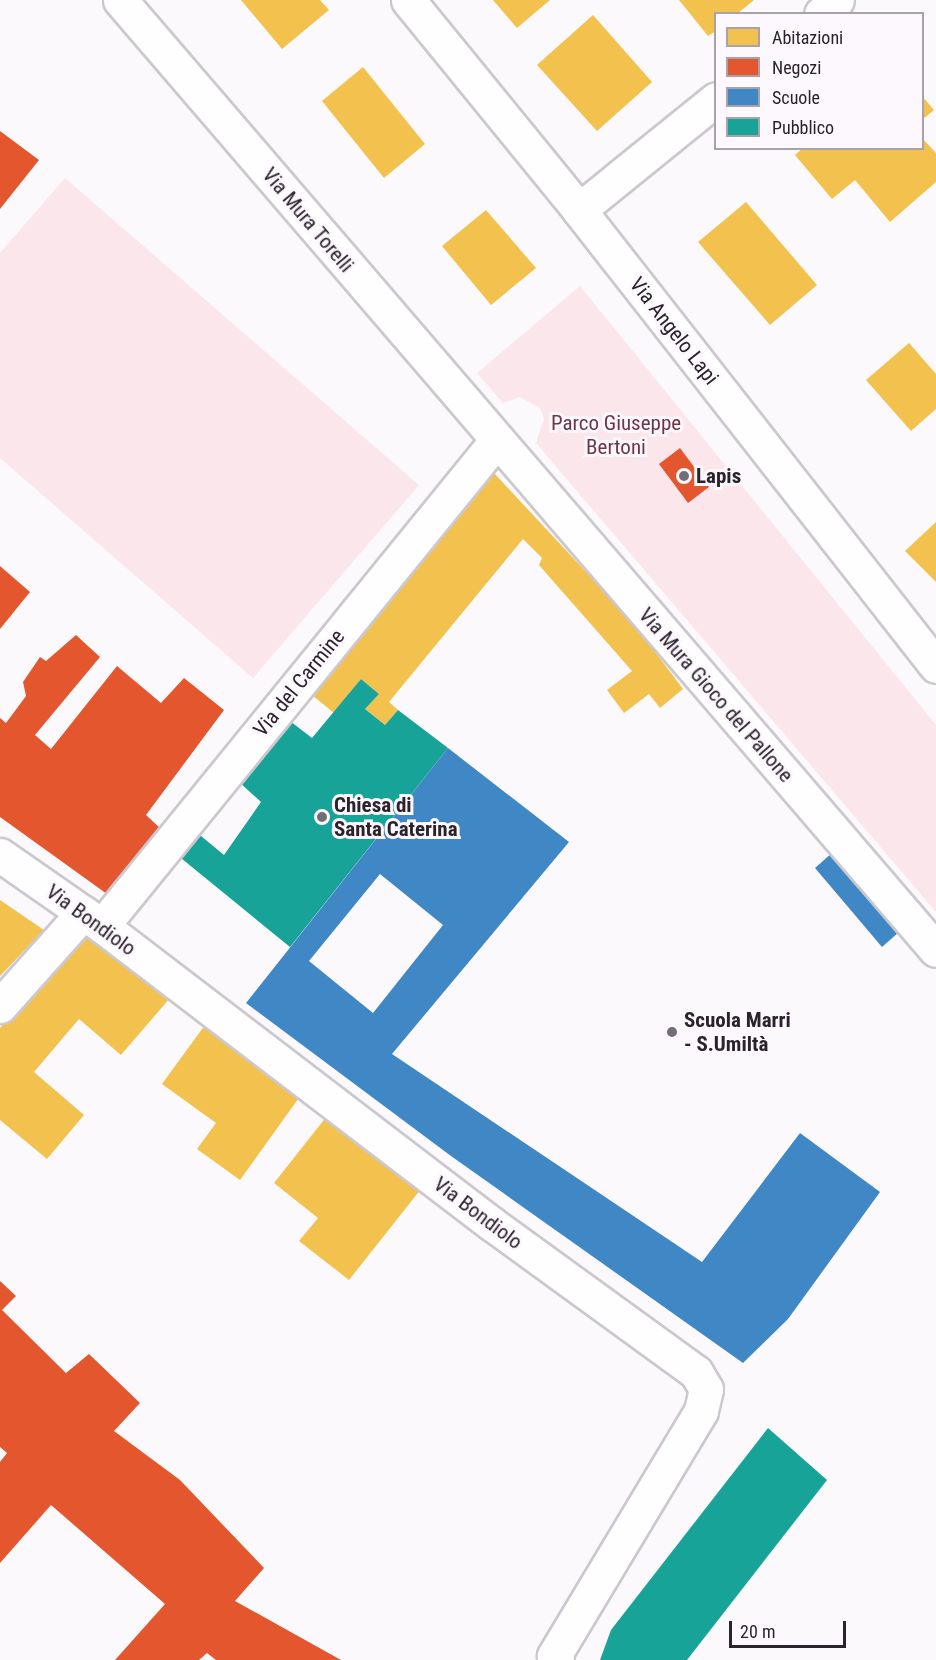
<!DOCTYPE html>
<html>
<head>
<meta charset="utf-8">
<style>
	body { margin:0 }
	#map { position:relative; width:936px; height:1660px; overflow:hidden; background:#fbf9fc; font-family:"Roboto Condensed",sans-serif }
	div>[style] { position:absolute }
	.green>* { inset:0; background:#fbe6eb }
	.homes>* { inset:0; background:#f2c14e }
	.shops>* { inset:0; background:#e4572e }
	.schools>* { inset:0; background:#3f88c5 }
	.public>* { inset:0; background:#17a398 }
	.roads { filter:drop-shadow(2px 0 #ccc8ce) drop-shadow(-2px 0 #ccc8ce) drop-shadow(0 2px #ccc8ce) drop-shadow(0 -2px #ccc8ce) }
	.minor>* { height:33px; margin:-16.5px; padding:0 16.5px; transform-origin:16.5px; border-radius:16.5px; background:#fefeff }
	.dots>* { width:16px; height:16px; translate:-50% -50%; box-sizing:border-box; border:3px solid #fcf8fd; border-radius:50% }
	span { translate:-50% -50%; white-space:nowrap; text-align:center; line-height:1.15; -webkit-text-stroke:6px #fcf8fd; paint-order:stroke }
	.street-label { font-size:21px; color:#2a232c }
	.park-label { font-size:21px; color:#6f3544 }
	.poi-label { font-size:21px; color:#2a232c; font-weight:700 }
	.left { translate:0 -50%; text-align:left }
	.legend { position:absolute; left:714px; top:12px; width:210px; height:138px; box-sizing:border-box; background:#fcf8fd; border:2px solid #a8a3a9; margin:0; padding:8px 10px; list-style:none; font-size:18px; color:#2a232c }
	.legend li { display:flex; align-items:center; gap:12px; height:30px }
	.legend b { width:30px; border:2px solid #a8a3a9 }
	.scale { position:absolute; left:729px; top:1621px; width:117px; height:27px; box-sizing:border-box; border:3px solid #2a232c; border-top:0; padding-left:8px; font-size:18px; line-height:21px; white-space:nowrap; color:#2a232c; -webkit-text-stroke:4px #fcf8fd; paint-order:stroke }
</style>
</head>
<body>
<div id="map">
	<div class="green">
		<div style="clip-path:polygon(65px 178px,419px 485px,253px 678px,0 458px,0 253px)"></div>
		<div style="clip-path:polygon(580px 286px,936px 725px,936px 912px,536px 443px,544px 419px,540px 408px,520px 397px,503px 403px,477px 373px)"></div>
	</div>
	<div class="homes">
		<div style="clip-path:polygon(241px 0,320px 0,329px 10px,282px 49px)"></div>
		<div style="clip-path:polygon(493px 0,550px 0,517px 28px)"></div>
		<div style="clip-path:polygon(679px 0,754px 0,737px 14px,716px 14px,716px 31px,708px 36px)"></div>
		<div style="clip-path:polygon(593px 15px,652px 82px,597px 131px,537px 65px)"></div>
		<div style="clip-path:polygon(363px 67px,425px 144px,384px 178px,322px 101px)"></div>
		<div style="clip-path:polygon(922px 96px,934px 110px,922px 120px)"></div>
		<div style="clip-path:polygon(922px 138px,936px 153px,936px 182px,890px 222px,855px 180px,832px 199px,795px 155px,803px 148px,922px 148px)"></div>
		<div style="clip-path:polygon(746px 202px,817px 285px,770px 325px,698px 242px)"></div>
		<div style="clip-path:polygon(486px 210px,536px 268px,491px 305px,442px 246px)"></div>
		<div style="clip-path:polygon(909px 343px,936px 374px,936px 409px,911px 431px,866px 380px)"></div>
		<div style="clip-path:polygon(493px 472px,631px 620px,683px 689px,660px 708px,649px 694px,624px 713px,607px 690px,632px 671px,539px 565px,542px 558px,523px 539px,389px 702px,398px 710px,385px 725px,365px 709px,379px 694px,361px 679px,334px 713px,307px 691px)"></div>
		<div style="clip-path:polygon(936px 522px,936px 582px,905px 551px)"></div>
		<div style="clip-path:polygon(0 900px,44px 930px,0 976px)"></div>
		<div style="clip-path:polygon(86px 926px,170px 998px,121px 1055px,79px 1019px,34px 1072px,84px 1115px,47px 1159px,0 1120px,0 1028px)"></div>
		<div style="clip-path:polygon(205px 1025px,301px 1095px,240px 1180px,197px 1149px,216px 1123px,162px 1084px)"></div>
		<div style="clip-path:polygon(327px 1116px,421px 1189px,349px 1280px,299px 1241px,318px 1218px,274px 1183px)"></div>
	</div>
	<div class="shops">
		<div style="clip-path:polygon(0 131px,39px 160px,0 209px)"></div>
		<div style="clip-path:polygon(680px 448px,709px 487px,688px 503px,659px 464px)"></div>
		<div style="clip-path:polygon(0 566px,30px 592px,0 629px)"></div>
		<div style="clip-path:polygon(76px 635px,100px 657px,35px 735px,51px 749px,117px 666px,161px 703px,184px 678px,224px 710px,146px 815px,161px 829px,107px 894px,0 817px,0 718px,6px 723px,26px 696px,23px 682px,40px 657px,46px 661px)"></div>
		<div style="clip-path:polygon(0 1281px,16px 1296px,2px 1310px,66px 1373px,89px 1354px,140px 1403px,114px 1431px,180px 1480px,264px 1568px,235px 1601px,341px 1660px,216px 1660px,207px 1653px,199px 1660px,115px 1660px,165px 1604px,51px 1505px,0 1563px,0 1462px,7px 1453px,0 1447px)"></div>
	</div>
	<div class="schools">
		<div style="clip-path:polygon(evenodd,448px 748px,569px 842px,392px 1054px,702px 1262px,800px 1133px,880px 1192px,788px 1319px,743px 1363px,451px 1156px,246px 1003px,448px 748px,380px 874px,443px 925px,373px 1013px,309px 961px,380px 874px)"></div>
		<div style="clip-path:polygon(832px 853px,899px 932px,882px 947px,815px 868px)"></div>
	</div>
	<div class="public">
		<div style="clip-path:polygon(361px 679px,379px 694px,365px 709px,385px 725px,398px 710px,448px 748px,290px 947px,176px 854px,195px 831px,224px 855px,261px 802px,238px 781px,286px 718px,312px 738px)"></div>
		<div style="clip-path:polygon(768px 1428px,827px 1480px,687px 1660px,600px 1660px,611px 1630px)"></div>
	</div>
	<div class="roads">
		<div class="minor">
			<div style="left:120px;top:0;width:1252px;rotate:49.34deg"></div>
			<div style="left:408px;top:0;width:271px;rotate:50.8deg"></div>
			<div style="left:579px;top:210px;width:579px;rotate:51.94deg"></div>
			<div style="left:821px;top:14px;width:21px;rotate:-41deg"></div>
			<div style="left:579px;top:210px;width:176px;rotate:-39deg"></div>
			<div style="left:0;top:855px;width:124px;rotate:34.8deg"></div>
			<div style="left:102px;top:926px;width:491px;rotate:37.4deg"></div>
			<div style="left:492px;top:1224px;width:252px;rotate:36deg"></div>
			<div style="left:696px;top:1372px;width:20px;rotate:60deg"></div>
			<div style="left:706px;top:1389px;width:23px;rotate:103deg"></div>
			<div style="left:701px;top:1411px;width:286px;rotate:121deg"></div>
			<div style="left:554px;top:1656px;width:5px;rotate:53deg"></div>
			<div style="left:102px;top:926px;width:625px;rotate:-50.91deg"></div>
			<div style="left:0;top:1006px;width:125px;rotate:-48.3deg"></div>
		</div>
	</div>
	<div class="dots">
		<div style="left:684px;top:476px;background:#736e75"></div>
		<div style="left:322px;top:817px;background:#736e75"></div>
		<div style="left:672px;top:1032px;background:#736e75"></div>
	</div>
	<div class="street-label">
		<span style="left:308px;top:220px;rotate:50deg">Via Mura Torelli</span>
		<span style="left:674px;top:331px;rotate:52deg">Via Angelo Lapi</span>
		<span style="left:299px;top:683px;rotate:-51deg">Via del Carmine</span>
		<span style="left:716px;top:695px;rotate:49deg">Via Mura Gioco del Pallone</span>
		<span style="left:91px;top:920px;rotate:36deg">Via Bondiolo</span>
		<span style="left:478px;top:1213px;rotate:37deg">Via Bondiolo</span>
	</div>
	<div class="park-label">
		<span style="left:616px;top:435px">Parco Giuseppe<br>Bertoni</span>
	</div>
	<div class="poi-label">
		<span class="left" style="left:696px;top:476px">Lapis</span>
		<span class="left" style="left:334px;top:817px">Chiesa di<br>Santa Caterina</span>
		<span class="left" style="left:684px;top:1032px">Scuola Marri<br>- S.Umiltà</span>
	</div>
	<ul class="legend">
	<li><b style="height:16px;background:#f2c14e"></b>Abitazioni</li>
	<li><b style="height:16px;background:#e4572e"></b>Negozi</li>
	<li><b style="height:16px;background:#3f88c5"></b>Scuole</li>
	<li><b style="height:16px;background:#17a398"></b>Pubblico</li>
	</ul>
	<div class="scale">20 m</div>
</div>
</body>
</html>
